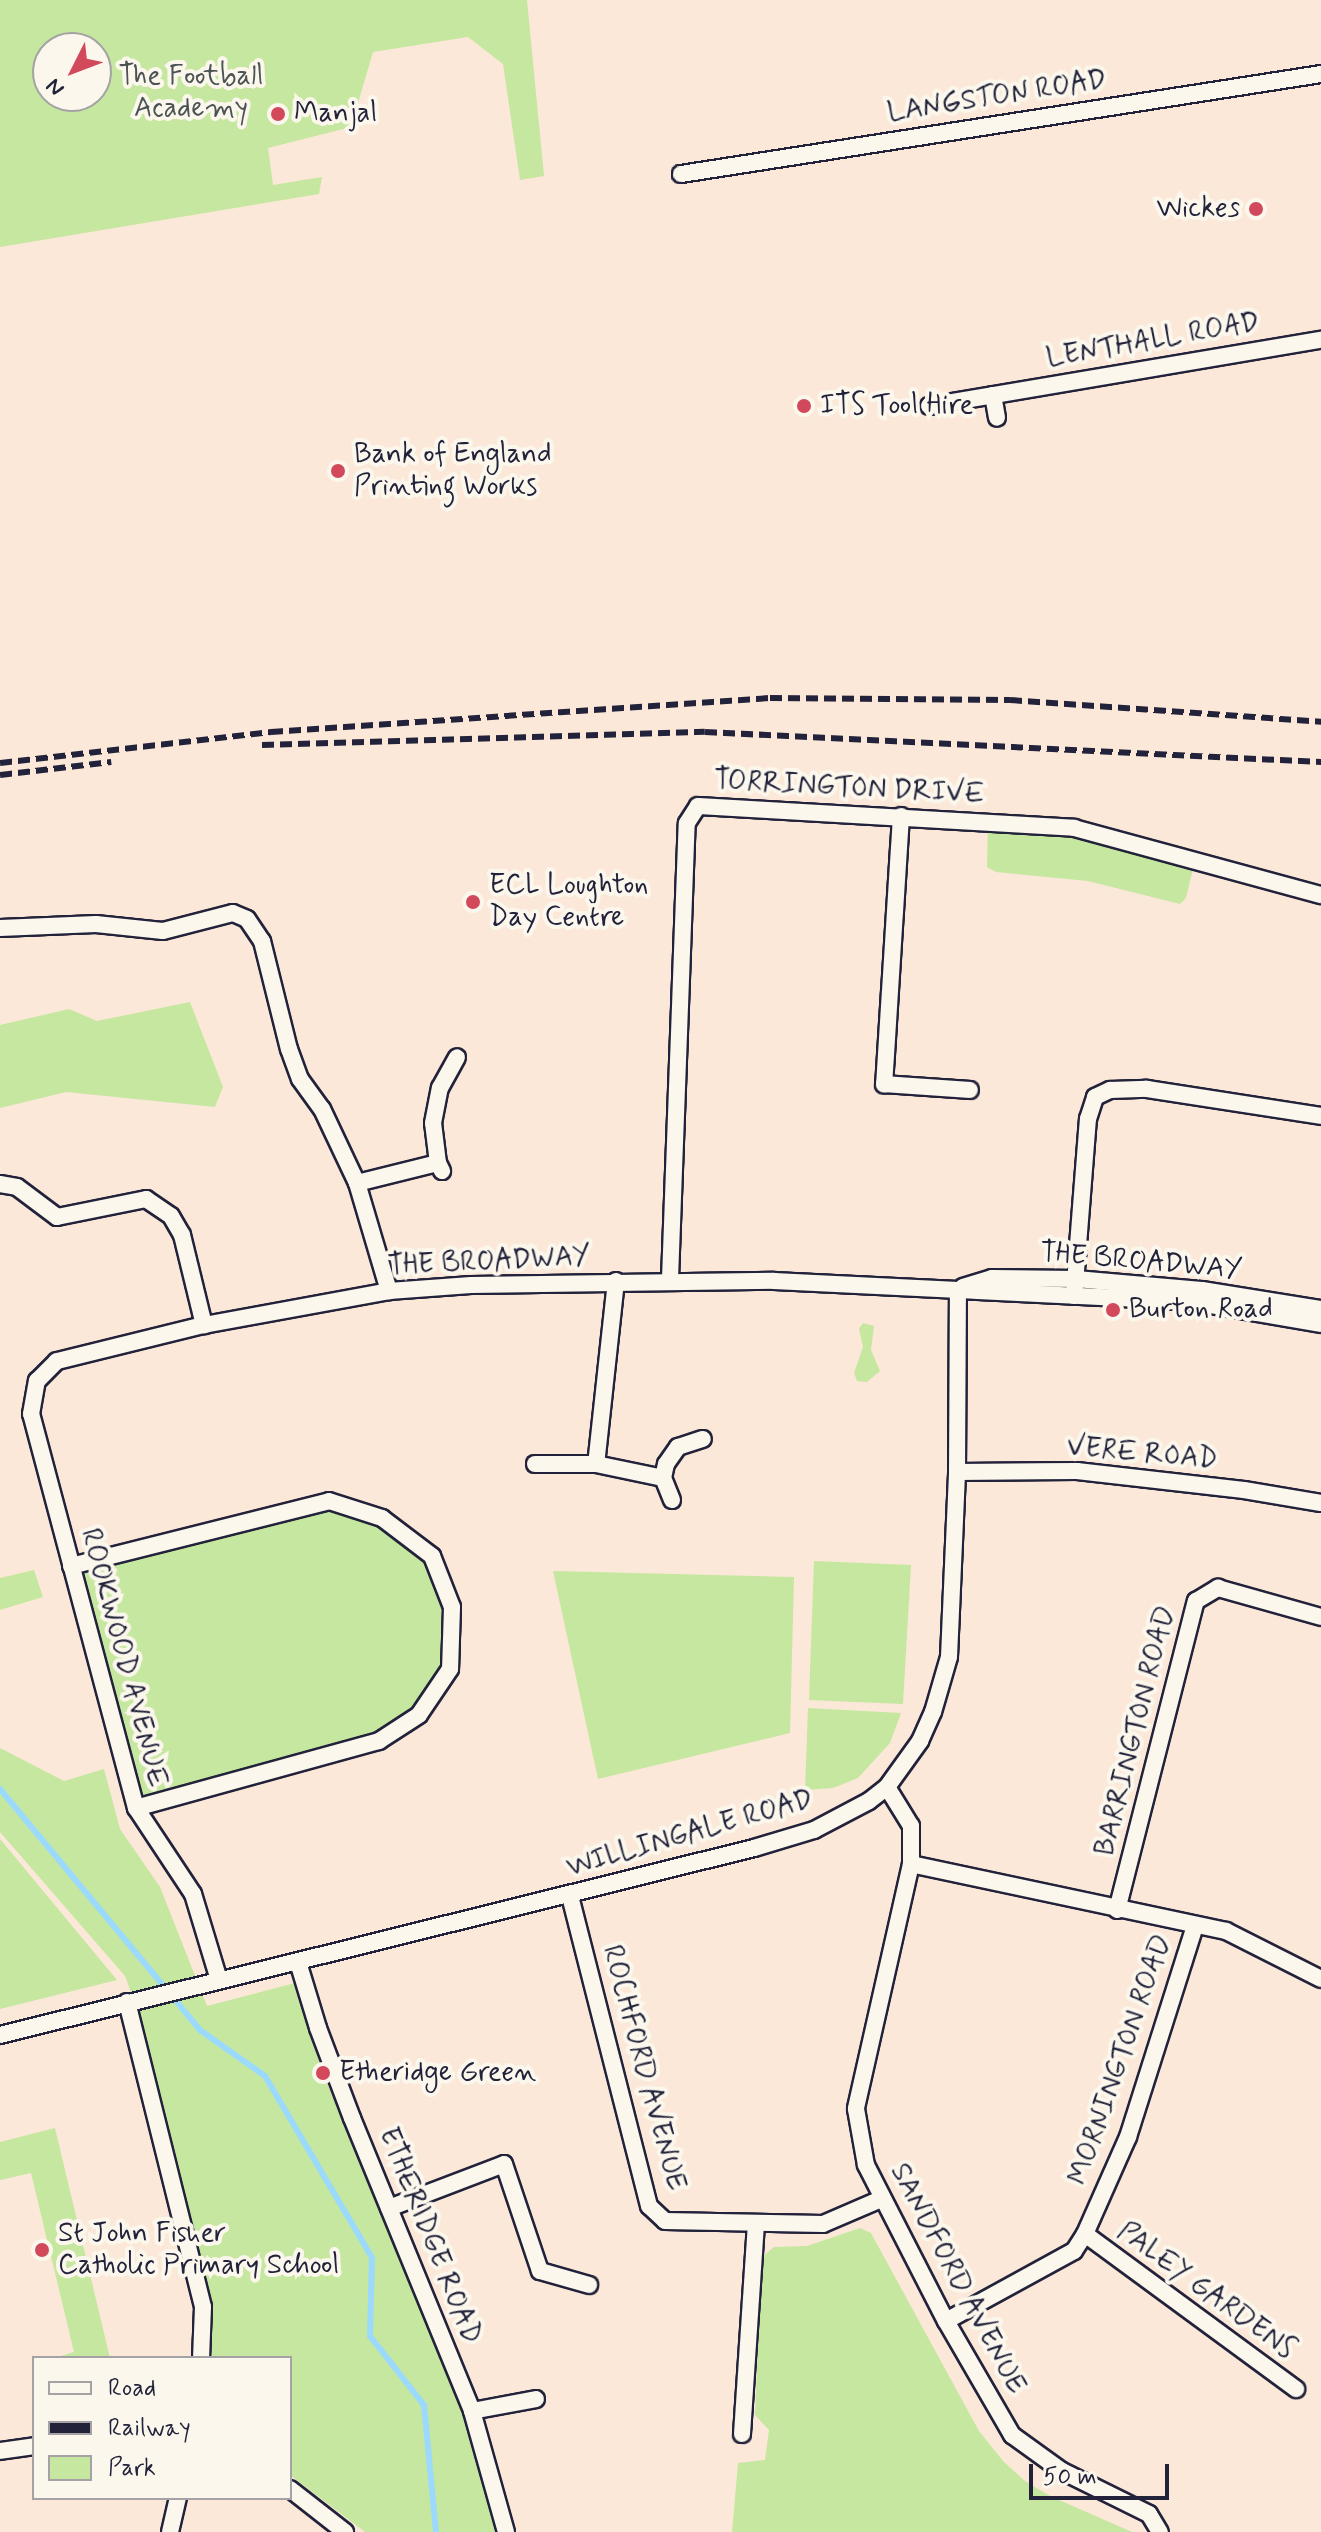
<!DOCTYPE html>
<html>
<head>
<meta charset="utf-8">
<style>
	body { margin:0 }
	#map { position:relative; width:1321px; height:2532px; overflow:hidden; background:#fbe8d8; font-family:Mynerve,sans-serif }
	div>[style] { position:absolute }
	.green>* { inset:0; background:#c6e79f }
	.stream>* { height:6px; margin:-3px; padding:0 3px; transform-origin:3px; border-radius:3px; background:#9bdafd }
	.roads { filter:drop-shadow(2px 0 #22223b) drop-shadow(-2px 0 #22223b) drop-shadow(0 2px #22223b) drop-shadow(0 -2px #22223b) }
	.minor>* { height:16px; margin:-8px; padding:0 8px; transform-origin:8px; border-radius:8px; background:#fbf7ec }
	.rail>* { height:6px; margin-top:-3px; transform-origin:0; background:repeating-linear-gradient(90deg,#22223b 0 12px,transparent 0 18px) }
	.dots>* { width:22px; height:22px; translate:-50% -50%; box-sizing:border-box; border:4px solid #fbf7ec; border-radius:50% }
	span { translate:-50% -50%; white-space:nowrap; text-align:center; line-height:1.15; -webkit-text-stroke:8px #fbf7ec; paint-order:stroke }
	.park-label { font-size:28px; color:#4b5354 }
	.street-label { font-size:28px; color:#22223b }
	.poi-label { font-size:28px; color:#22223b }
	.left { translate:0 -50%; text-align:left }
	.right { translate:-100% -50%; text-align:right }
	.legend { position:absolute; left:32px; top:2356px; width:260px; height:144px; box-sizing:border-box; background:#fbf7ec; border:2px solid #a4a2a5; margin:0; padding:10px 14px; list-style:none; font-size:24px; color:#22223b }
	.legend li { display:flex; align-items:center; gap:16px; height:40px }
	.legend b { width:40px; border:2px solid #a4a2a5 }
	.north { position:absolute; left:32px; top:32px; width:80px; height:80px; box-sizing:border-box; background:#fbf7ec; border:2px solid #a4a2a5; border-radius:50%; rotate:228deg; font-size:22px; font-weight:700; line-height:32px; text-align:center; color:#22223b }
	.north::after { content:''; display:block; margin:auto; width:28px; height:36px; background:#d1495b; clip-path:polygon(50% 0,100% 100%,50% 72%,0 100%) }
	.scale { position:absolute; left:1029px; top:2464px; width:140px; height:36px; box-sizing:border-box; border:4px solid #22223b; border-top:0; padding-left:10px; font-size:24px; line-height:28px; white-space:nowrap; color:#22223b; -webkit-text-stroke:6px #fbf7ec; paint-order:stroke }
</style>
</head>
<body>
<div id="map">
	<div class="green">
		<div style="clip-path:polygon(evenodd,0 0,527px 0,544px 176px,520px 180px,503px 64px,468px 37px,373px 52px,351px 127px,268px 148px,273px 185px,322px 177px,319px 194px,0 247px,0 0,48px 48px,96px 48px,96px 96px,48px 96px,48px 48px)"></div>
		<div style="clip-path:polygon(988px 822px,1074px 828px,1195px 860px,1186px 898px,1180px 904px,1088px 881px,996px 872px,987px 867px)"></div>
		<div style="clip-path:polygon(190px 1002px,223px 1087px,215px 1107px,66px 1092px,0 1108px,0 1025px,69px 1009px,97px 1021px)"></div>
		<div style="clip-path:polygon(863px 1323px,874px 1326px,871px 1350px,880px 1371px,867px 1382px,857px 1381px,854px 1373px,863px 1347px,859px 1329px)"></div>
		<div style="clip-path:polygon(329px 1501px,382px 1518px,432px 1556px,452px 1607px,450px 1669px,419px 1715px,379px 1741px,136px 1808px,71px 1566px)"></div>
		<div style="clip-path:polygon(814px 1561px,911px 1565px,903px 1704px,809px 1700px)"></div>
		<div style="clip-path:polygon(34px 1570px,43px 1597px,0 1610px,0 1578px)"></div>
		<div style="clip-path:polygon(553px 1571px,794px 1577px,790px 1733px,598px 1779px)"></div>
		<div style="clip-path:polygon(808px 1708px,901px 1713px,890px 1743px,858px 1778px,833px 1788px,805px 1790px)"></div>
		<div style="clip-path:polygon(0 1748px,64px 1781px,104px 1769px,120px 1829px,160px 1887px,207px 2006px,295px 1983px,323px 2074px,469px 2416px,484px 2469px,496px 2532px,365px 2532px,290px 2475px,290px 2358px,210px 2358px,211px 2305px,140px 2017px,125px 1976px,0 1832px)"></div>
		<div style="clip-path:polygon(0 1839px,117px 1980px,0 2009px)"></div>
		<div style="clip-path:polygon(55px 2128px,110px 2358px,54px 2358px,74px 2352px,31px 2173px,0 2180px,0 2142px)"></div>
		<div style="clip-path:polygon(860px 2228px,871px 2233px,979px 2431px,1003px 2461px,1025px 2481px,1050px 2496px,1132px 2532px,732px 2532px,738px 2463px,765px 2460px,769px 2430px,755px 2415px,762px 2257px,774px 2247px,807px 2246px)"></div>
	</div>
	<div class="stream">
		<div style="left:0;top:1789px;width:313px;rotate:50.3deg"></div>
		<div style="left:200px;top:2030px;width:80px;rotate:35.3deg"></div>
		<div style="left:265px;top:2076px;width:211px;rotate:59.5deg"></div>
		<div style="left:372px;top:2258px;width:78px;rotate:91.5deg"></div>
		<div style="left:370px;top:2336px;width:88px;rotate:52deg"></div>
		<div style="left:424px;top:2405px;width:128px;rotate:84.6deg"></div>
	</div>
	<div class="roads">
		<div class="minor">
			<div style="left:681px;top:174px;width:648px;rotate:-8.88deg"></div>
			<div style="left:993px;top:395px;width:23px;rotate:80deg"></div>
			<div style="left:929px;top:406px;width:398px;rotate:-9.6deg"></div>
			<div style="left:901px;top:816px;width:269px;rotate:93.6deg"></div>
			<div style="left:884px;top:1084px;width:86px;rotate:4deg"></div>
			<div style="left:0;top:928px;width:96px;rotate:-2.4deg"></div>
			<div style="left:96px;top:924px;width:67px;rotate:6deg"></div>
			<div style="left:163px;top:931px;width:72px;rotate:-14.4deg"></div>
			<div style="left:233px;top:913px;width:15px;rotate:23deg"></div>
			<div style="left:247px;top:919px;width:27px;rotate:56deg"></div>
			<div style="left:262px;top:941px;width:111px;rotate:76deg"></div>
			<div style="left:289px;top:1049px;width:32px;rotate:70deg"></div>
			<div style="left:300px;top:1079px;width:37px;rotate:54deg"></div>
			<div style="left:322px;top:1109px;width:82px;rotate:64.7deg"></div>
			<div style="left:357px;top:1183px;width:113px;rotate:73.5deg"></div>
			<div style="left:438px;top:1163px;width:40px;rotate:-97.1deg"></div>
			<div style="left:433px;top:1123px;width:36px;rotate:-79deg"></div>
			<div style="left:440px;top:1088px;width:35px;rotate:-61deg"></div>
			<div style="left:357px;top:1183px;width:83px;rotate:-13.9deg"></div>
			<div style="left:438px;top:1163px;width:9px;rotate:63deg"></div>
			<div style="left:0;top:1184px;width:17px;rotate:10deg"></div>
			<div style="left:17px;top:1187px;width:50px;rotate:36.9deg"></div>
			<div style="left:57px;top:1217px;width:91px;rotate:-11.4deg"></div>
			<div style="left:146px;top:1199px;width:30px;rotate:34deg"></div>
			<div style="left:171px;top:1216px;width:22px;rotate:60deg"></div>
			<div style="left:182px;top:1235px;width:93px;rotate:76.3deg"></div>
			<div style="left:670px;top:1279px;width:456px;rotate:-87.9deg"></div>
			<div style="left:687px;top:823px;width:20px;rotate:-57deg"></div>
			<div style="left:698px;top:806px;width:377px;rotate:3.3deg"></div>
			<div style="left:1074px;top:828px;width:256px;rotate:15.2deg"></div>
			<div style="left:616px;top:1281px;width:184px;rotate:96.2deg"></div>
			<div style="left:596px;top:1464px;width:68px;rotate:11.8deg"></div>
			<div style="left:963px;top:1287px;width:30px;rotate:-17deg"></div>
			<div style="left:992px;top:1278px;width:84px;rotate:0.7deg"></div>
			<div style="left:1076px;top:1279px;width:126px;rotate:5deg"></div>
			<div style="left:1202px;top:1290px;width:121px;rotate:9.1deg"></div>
			<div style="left:1074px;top:1296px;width:178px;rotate:-85.5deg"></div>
			<div style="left:1088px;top:1119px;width:23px;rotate:-72deg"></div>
			<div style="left:1095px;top:1097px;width:17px;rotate:-25deg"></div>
			<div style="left:1110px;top:1090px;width:37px;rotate:-2deg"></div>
			<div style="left:1147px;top:1089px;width:176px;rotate:8.8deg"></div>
			<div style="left:535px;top:1464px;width:61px"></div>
			<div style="left:957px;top:1472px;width:120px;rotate:-0.5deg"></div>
			<div style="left:1077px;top:1471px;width:168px;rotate:6.5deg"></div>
			<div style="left:1244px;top:1490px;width:78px;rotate:9.6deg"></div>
			<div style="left:672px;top:1500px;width:24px;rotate:-112deg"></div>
			<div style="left:663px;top:1478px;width:14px;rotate:-78deg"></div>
			<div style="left:666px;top:1464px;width:21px;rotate:-55deg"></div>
			<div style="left:678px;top:1447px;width:26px;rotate:-18deg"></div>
			<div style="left:71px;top:1566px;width:266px;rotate:-14.1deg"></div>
			<div style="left:329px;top:1501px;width:56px;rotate:17.8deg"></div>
			<div style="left:382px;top:1518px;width:63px;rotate:37.2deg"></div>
			<div style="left:432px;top:1556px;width:55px;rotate:68.6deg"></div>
			<div style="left:452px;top:1607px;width:62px;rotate:91.8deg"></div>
			<div style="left:450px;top:1669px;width:55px;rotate:124deg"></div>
			<div style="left:419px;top:1715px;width:48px;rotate:147deg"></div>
			<div style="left:379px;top:1741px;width:252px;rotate:164.6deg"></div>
			<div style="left:887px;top:1787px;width:46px;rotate:58.4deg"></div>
			<div style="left:911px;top:1826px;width:38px;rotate:90deg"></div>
			<div style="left:911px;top:1864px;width:251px;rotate:102.7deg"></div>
			<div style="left:856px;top:2109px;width:57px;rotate:79.9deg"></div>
			<div style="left:866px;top:2165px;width:175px;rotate:62.9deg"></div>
			<div style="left:946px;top:2321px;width:132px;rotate:59.9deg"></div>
			<div style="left:1012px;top:2435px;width:62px;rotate:35.8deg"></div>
			<div style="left:1062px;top:2471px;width:97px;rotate:26.3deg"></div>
			<div style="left:1149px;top:2514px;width:21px;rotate:59deg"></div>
			<div style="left:911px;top:1864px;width:322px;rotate:12deg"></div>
			<div style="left:1226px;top:1931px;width:106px;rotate:26.8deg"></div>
			<div style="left:570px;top:1896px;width:320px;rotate:75.7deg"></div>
			<div style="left:649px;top:2206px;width:22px;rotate:43deg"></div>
			<div style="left:665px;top:2221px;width:158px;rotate:1.1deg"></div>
			<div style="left:823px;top:2224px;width:63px;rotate:-23.3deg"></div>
			<div style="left:1117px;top:1910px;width:319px;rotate:-75.7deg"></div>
			<div style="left:1196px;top:1601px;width:26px;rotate:-31deg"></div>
			<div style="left:1218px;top:1588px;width:107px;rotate:15.7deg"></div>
			<div style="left:298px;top:1962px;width:69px;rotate:73.1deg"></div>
			<div style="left:318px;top:2028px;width:96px;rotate:69.3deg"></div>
			<div style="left:352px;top:2118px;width:317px;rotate:67.7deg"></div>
			<div style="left:472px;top:2411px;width:126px;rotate:74.3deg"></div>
			<div style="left:219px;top:1980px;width:90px;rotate:-106.8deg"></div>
			<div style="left:193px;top:1894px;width:103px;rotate:-123.5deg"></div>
			<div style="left:136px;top:1808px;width:408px;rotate:-104.9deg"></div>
			<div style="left:31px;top:1414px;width:34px;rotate:-80deg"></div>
			<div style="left:37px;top:1381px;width:28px;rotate:-45deg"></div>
			<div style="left:57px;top:1361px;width:151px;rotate:-13.8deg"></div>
			<div style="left:204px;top:1325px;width:188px;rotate:-10.4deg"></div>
			<div style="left:389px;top:1291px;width:82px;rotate:-4.2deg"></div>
			<div style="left:471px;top:1285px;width:303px;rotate:-0.8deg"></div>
			<div style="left:774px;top:1281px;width:413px;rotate:2.8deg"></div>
			<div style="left:1187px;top:1301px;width:136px;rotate:9.7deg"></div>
			<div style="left:127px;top:2002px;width:314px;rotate:76deg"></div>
			<div style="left:203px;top:2307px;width:51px;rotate:92.2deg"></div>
			<div style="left:0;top:2035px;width:777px;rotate:-13.93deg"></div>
			<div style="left:754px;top:1848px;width:63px;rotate:-16.7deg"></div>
			<div style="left:814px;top:1830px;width:62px;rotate:-27.8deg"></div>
			<div style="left:869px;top:1801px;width:23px;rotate:-38deg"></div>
			<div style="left:887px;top:1787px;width:57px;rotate:-54.3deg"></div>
			<div style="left:920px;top:1741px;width:32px;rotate:-66deg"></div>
			<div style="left:933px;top:1712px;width:57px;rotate:-73.8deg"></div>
			<div style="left:949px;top:1657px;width:185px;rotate:-87.5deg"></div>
			<div style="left:957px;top:1472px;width:182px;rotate:-89.7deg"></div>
			<div style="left:389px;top:2208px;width:123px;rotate:-20.9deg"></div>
			<div style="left:504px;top:2164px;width:113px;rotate:71.4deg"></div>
			<div style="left:540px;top:2271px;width:51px;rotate:15.9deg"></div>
			<div style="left:1085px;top:2234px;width:262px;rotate:36.3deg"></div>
			<div style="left:946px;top:2321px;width:146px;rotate:-28.7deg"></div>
			<div style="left:1074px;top:2251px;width:20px;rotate:-57deg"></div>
			<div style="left:1085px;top:2234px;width:106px;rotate:-66.1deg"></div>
			<div style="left:1128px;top:2137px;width:221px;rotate:-72.4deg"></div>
			<div style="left:472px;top:2411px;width:65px;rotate:-10.6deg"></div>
			<div style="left:742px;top:2434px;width:209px;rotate:-86.2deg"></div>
			<div style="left:0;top:2451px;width:34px;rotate:-8deg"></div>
			<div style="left:290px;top:2489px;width:70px;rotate:38deg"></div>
			<div style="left:170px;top:2532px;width:35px;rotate:-77deg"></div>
		</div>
	</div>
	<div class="rail">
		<div style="left:262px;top:745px;width:443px;rotate:-1.7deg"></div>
		<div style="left:705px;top:732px;width:617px;rotate:2.79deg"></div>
		<div style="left:0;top:763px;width:273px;rotate:-6.5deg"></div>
		<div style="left:271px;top:732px;width:500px;rotate:-3.9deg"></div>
		<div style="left:770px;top:698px;width:240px;rotate:0.5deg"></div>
		<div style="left:1010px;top:700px;width:312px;rotate:4deg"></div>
		<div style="left:0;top:775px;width:112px;rotate:-6.7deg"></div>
	</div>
	<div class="dots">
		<div style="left:278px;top:114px;background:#d1495b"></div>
		<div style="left:1256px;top:209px;background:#d1495b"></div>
		<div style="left:804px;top:406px;background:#d1495b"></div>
		<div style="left:338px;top:471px;background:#d1495b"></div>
		<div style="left:473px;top:902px;background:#d1495b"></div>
		<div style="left:1113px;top:1310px;background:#d1495b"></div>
		<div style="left:323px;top:2073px;background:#d1495b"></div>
		<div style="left:42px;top:2250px;background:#d1495b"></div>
	</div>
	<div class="park-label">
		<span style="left:191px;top:93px">The Football<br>Academy</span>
	</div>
	<div class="street-label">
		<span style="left:997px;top:97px;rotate:-9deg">LANGSTON ROAD</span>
		<span style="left:1153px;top:341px;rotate:-10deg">LENTHALL ROAD</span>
		<span style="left:849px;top:788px;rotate:3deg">TORRINGTON DRIVE</span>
		<span style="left:489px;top:1262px;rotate:-3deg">THE BROADWAY</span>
		<span style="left:1141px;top:1262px;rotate:5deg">THE BROADWAY</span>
		<span style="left:1142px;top:1454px;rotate:5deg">VERE ROAD</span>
		<span style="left:123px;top:1658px;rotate:75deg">ROOKWOOD AVENUE</span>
		<span style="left:1136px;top:1731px;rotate:-76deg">BARRINGTON ROAD</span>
		<span style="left:690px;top:1834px;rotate:-16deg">WILLINGALE ROAD</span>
		<span style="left:1121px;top:2060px;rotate:-71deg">MORNINGTON ROAD</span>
		<span style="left:643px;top:2068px;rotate:75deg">ROCHFORD AVENUE</span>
		<span style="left:429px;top:2236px;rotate:68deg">ETHERIDGE ROAD</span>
		<span style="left:957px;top:2279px;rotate:62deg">SANDFORD AVENUE</span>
		<span style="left:1206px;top:2291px;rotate:36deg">PALEY GARDENS</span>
	</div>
	<div class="poi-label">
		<span class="left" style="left:294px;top:114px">Manjal</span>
		<span class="right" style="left:1240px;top:209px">Wickes</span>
		<span class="left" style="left:820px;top:406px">ITS Tool Hire</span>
		<span class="left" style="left:354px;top:471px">Bank of England<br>Printing Works</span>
		<span class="left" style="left:489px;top:902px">ECL Loughton<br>Day Centre</span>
		<span class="left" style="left:1129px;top:1310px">Burton Road</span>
		<span class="left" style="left:339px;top:2073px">Etheridge Green</span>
		<span class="left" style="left:58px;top:2250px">St John Fisher<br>Catholic Primary School</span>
	</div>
	<ul class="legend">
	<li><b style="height:10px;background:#fbf7ec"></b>Road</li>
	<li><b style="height:10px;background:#22223b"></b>Railway</li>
	<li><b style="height:22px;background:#c6e79f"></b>Park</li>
	</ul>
	<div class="north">N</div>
	<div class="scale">50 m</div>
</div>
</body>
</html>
